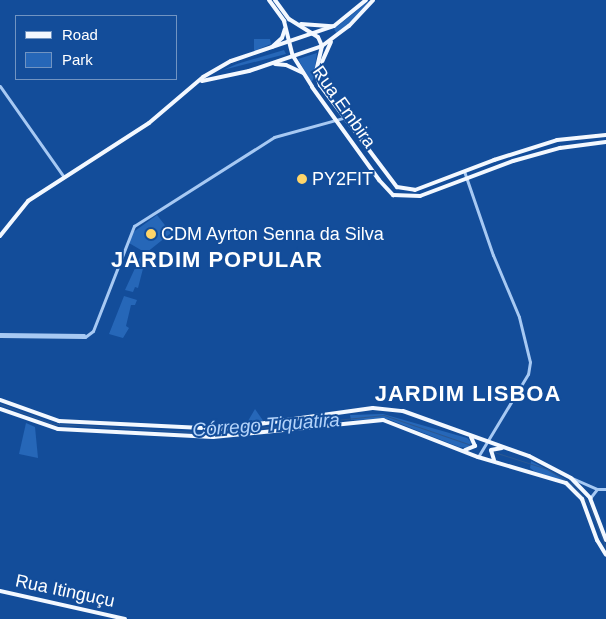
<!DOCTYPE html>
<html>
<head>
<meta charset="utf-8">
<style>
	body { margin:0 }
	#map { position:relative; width:606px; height:619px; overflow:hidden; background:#134d9a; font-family:Helvetica,sans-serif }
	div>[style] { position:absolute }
	.green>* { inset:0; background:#2667b8 }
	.stream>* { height:1px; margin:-0.5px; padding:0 0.5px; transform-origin:0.5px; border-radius:0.5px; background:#2d5891 }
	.minor>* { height:3px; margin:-1.5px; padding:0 1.5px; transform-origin:1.5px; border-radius:1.5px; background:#a7c9f3 }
	.major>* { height:4px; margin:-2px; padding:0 2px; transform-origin:2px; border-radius:2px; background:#f3f8ff }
	.dots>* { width:14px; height:14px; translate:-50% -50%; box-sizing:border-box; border:2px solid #134d9a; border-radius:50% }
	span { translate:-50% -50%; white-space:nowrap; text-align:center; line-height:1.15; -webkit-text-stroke:4px #134d9a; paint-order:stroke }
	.street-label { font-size:18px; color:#fff }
	.poi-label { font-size:18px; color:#fff }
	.left { translate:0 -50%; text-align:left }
	.water-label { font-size:19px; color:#b3d3fa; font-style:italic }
	.district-label { font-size:22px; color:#fff; font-weight:700; letter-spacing:1px }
	.legend { position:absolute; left:15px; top:15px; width:162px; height:65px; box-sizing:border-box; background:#134d9a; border:1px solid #7194c2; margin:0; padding:6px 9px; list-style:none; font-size:15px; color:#fff }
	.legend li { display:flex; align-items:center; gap:10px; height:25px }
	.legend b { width:25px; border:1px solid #7194c2 }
</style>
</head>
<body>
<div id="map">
	<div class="green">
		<div style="clip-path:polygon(370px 0,352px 21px,337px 34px,334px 29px)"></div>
		<div style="clip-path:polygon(254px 39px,270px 39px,271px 44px,254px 51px)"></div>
		<div style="clip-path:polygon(284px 50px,286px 54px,223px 70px,237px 64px)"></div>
		<div style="clip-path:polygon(317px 53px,313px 80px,311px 82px,298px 59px)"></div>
		<div style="clip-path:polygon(157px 215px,171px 233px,146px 253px,129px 243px,132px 233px)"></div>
		<div style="clip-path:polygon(142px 253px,146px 257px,138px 288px,135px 287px,133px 292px,125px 290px)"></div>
		<div style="clip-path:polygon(124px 296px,137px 300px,135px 305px,131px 305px,126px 326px,129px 328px,123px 338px,109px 334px)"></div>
		<div style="clip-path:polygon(255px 409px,264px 422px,248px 424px,248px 421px)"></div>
		<div style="clip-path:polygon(383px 414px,467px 438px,471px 442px,469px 448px,459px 447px,388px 419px,351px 420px,350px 415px)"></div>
		<div style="clip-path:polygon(26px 423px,35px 427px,38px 458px,19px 454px)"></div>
		<div style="clip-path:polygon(531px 461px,565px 479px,574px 487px,534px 471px,530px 468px)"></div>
	</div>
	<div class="stream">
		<div style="left:0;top:404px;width:58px;rotate:20.3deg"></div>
		<div style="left:54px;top:424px;width:157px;rotate:3.3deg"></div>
		<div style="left:211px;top:433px;width:174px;rotate:-5.9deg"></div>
		<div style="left:384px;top:415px;width:92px;rotate:19deg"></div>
		<div style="left:494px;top:452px;width:56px;rotate:17.8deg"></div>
		<div style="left:547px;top:469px;width:31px;rotate:31deg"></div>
		<div style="left:574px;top:485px;width:25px;rotate:53deg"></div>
		<div style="left:589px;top:505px;width:46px;rotate:68.4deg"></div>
	</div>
	<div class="minor">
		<div style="left:0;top:86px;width:111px;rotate:54.9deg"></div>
		<div style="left:464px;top:171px;width:89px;rotate:71deg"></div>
		<div style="left:493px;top:255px;width:67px;rotate:67.2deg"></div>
		<div style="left:519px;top:317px;width:46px;rotate:76.3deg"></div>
		<div style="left:530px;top:362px;width:12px;rotate:99deg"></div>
		<div style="left:528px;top:374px;width:97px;rotate:121.1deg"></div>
		<div style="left:0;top:334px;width:84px;rotate:0.7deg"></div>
		<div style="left:0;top:336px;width:85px;rotate:0.7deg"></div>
		<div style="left:85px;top:337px;width:10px;rotate:-37deg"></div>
		<div style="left:93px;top:331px;width:113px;rotate:-68.7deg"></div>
		<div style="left:134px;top:226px;width:166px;rotate:-32.4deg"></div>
		<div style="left:274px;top:137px;width:72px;rotate:-15.4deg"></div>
		<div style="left:572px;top:478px;width:27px;rotate:24deg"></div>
		<div style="left:597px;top:489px;width:9px"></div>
		<div style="left:590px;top:498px;width:11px;rotate:-52deg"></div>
	</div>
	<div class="major">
		<div style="left:269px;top:0;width:26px;rotate:54deg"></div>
		<div style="left:284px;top:21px;width:36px;rotate:76deg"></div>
		<div style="left:293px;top:56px;width:36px;rotate:58deg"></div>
		<div style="left:312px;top:87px;width:115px;rotate:54.2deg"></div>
		<div style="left:379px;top:180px;width:21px;rotate:47deg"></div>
		<div style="left:393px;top:195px;width:27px;rotate:2deg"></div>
		<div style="left:420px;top:196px;width:99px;rotate:-20.6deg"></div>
		<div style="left:513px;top:161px;width:49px;rotate:-15.5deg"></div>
		<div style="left:560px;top:148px;width:46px;rotate:-7.4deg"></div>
		<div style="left:275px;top:0;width:24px;rotate:54deg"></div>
		<div style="left:289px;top:19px;width:34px;rotate:32deg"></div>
		<div style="left:318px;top:37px;width:10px;rotate:66deg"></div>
		<div style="left:322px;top:46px;width:28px;rotate:103deg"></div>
		<div style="left:316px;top:73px;width:13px;rotate:72deg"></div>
		<div style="left:320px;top:85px;width:128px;rotate:53deg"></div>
		<div style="left:397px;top:187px;width:18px;rotate:9deg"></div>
		<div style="left:415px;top:190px;width:85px;rotate:-20.8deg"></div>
		<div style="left:494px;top:160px;width:66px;rotate:-17.6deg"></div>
		<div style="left:557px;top:140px;width:49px;rotate:-5.8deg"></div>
		<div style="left:301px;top:24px;width:31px;rotate:4deg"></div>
		<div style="left:272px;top:47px;width:13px;rotate:-42deg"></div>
		<div style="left:282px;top:38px;width:9px;rotate:-72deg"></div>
		<div style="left:322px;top:62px;width:22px;rotate:-66deg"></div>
		<div style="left:275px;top:64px;width:11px;rotate:5deg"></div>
		<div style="left:286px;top:65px;width:19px;rotate:25deg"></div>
		<div style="left:202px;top:81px;width:48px;rotate:-12deg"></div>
		<div style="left:249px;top:71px;width:77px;rotate:-18.9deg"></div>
		<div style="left:322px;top:46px;width:34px;rotate:-37deg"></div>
		<div style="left:349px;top:26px;width:35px;rotate:-47deg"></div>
		<div style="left:0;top:236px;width:45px;rotate:-51.3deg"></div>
		<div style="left:28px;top:201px;width:144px;rotate:-32.8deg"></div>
		<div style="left:149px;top:123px;width:71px;rotate:-40.4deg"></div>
		<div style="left:203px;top:77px;width:32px;rotate:-30deg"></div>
		<div style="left:231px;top:61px;width:109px;rotate:-18.8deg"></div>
		<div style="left:334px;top:26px;width:41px;rotate:-39.1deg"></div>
		<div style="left:0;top:400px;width:63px;rotate:19.6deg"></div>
		<div style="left:59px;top:421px;width:164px;rotate:2.8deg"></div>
		<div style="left:223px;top:429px;width:151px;rotate:-8deg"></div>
		<div style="left:373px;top:408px;width:30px;rotate:6deg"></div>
		<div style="left:403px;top:411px;width:134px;rotate:19.7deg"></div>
		<div style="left:529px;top:456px;width:47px;rotate:27.6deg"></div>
		<div style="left:571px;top:478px;width:28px;rotate:46deg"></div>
		<div style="left:590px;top:498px;width:45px;rotate:69.1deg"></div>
		<div style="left:0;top:409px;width:61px;rotate:19deg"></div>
		<div style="left:58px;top:429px;width:155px;rotate:3deg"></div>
		<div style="left:213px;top:437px;width:171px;rotate:-5.7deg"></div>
		<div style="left:383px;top:420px;width:102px;rotate:21.3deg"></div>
		<div style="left:478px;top:457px;width:92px;rotate:16.5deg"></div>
		<div style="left:566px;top:483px;width:23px;rotate:45deg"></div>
		<div style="left:582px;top:499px;width:44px;rotate:69.9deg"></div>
		<div style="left:597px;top:540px;width:17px;rotate:59deg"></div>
		<div style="left:465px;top:450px;width:11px;rotate:-22deg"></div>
		<div style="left:475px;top:446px;width:10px;rotate:-114deg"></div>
		<div style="left:494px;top:460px;width:10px;rotate:-107deg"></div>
		<div style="left:491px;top:450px;width:11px;rotate:-10deg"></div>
		<div style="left:0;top:591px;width:128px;rotate:12.6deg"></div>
	</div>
	<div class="dots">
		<div style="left:302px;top:179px;background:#ffd569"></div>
		<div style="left:151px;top:234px;background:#ffd569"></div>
	</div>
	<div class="street-label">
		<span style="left:344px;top:107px;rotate:55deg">Rua Embira</span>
		<span style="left:65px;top:591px;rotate:12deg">Rua Itinguçu</span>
	</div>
	<div class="poi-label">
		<span class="left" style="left:312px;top:179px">PY2FIT</span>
		<span class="left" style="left:161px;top:234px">CDM Ayrton Senna da Silva</span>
	</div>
	<div class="water-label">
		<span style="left:266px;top:425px;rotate:-4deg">Córrego Tiquatira</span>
	</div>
	<div class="district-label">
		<span style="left:217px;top:260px">JARDIM POPULAR</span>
		<span style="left:468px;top:394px">JARDIM LISBOA</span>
	</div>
	<ul class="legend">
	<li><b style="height:6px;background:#f3f8ff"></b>Road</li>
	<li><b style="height:14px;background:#2667b8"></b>Park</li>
	</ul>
</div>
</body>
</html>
